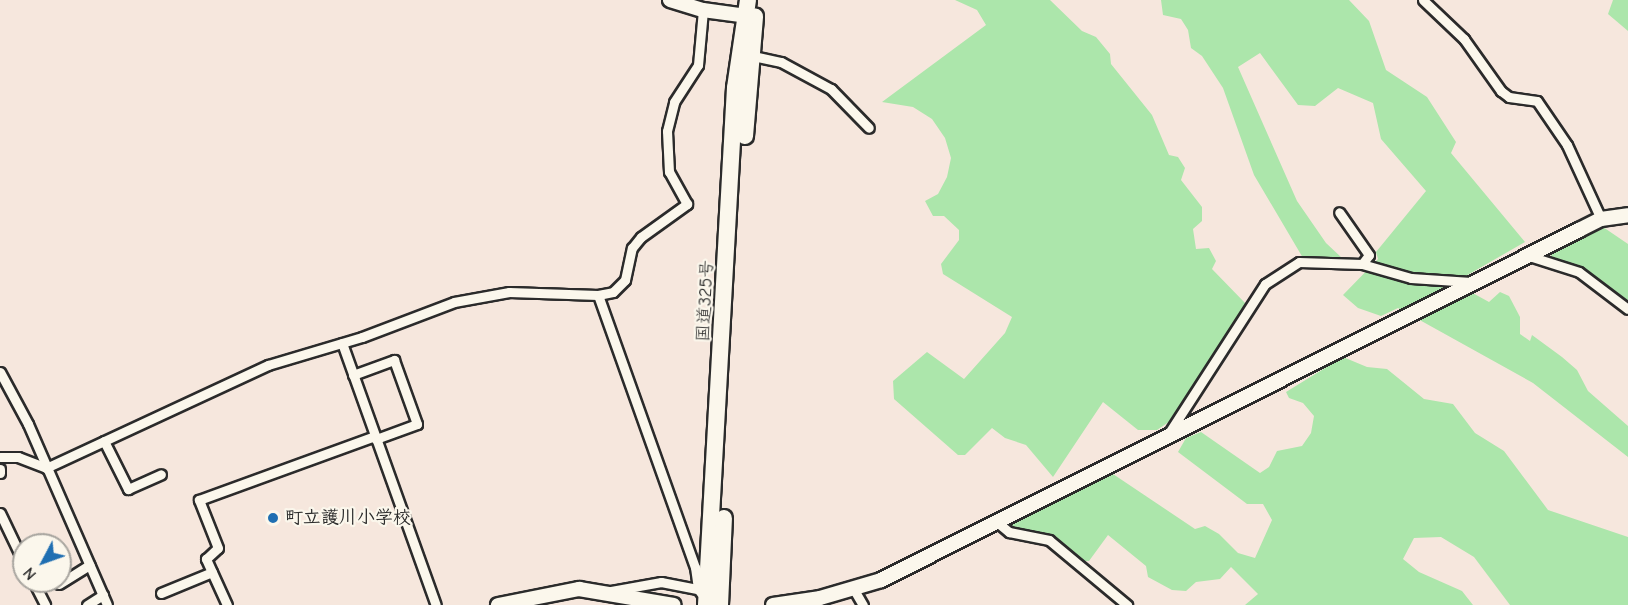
<!DOCTYPE html>
<html>
<head>
<meta charset="utf-8">
<style>
	body { margin:0 }
	#map { position:relative; width:1628px; height:605px; overflow:hidden; background:#f6e7dd; font-family:"Comic Neue","Klee One",sans-serif }
	div>[style] { position:absolute }
	.green>* { inset:0; background:#ace6ab }
	.roads { filter:drop-shadow(2px 0 #2b2b2b) drop-shadow(-2px 0 #2b2b2b) drop-shadow(0 2px #2b2b2b) drop-shadow(0 -2px #2b2b2b) }
	.street>* { height:9px; margin:-4.5px; padding:0 4.5px; transform-origin:4.5px; border-radius:4.5px; background:#fbf7ec }
	.secondary>* { height:14px; margin:-7px; padding:0 7px; transform-origin:7px; border-radius:7px; background:#fbf7ec }
	.highway>* { height:16px; margin:-8px; padding:0 8px; transform-origin:8px; border-radius:8px; background:#fbf7ec }
	.dots>* { width:16px; height:16px; translate:-50% -50%; box-sizing:border-box; border:3px solid #fbf7ec; border-radius:50% }
	span { translate:-50% -50%; white-space:nowrap; text-align:center; line-height:1.15; -webkit-text-stroke:4.5px #fbf7ec; paint-order:stroke }
	.street-label { font-size:18px; color:#2b2b2b }
	.poi-label { font-size:18px; color:#2b2b2b; font-weight:700 }
	.left { translate:0 -50%; text-align:left }
	.north { position:absolute; left:12px; top:533px; width:60px; height:60px; box-sizing:border-box; background:#fbf7ec; border:2px solid #a8a59f; border-radius:50%; rotate:229deg; font-size:16px; font-weight:700; line-height:24px; text-align:center; color:#2b2b2b }
	.north::after { content:''; display:block; margin:auto; width:21px; height:27px; background:#1f6fb2; clip-path:polygon(50% 0,100% 100%,50% 72%,0 100%) }
</style>
</head>
<body>
<div id="map">
	<div class="green">
		<div style="clip-path:polygon(955px 0,1050px 0,1082px 31px,1096px 37px,1110px 54px,1111px 64px,1152px 115px,1169px 155px,1178px 157px,1185px 168px,1181px 180px,1202px 207px,1202px 221px,1193px 229px,1196px 249px,1209px 248px,1216px 261px,1212px 269px,1246px 304px,1173px 419px,1157px 430px,1138px 430px,1103px 402px,1053px 477px,1026px 445px,1005px 438px,992px 428px,965px 455px,958px 455px,894px 399px,893px 381px,927px 352px,964px 379px,1005px 333px,1012px 317px,943px 274px,941px 264px,959px 240px,959px 230px,944px 216px,933px 216px,925px 201px,938px 194px,947px 177px,951px 158px,945px 138px,932px 119px,913px 107px,882px 102px,986px 25px,977px 10px)"></div>
		<div style="clip-path:polygon(1161px 0,1349px 0,1369px 21px,1386px 70px,1427px 97px,1456px 142px,1451px 153px,1525px 242px,1464px 277px,1469px 291px,1489px 302px,1500px 292px,1509px 296px,1520px 317px,1520px 334px,1530px 341px,1532px 335px,1562px 357px,1577px 370px,1588px 391px,1628px 426px,1628px 457px,1533px 383px,1398px 308px,1381px 316px,1358px 308px,1343px 295px,1378px 259px,1376px 252px,1426px 191px,1381px 139px,1373px 103px,1338px 88px,1315px 106px,1298px 105px,1260px 53px,1238px 67px,1297px 201px,1326px 243px,1342px 258px,1303px 258px,1254px 175px,1223px 88px,1202px 56px,1191px 48px,1188px 30px,1181px 19px,1163px 15px)"></div>
		<div style="clip-path:polygon(1613px 0,1628px 0,1628px 31px,1608px 14px)"></div>
		<div style="clip-path:polygon(1603px 227px,1628px 244px,1628px 306px,1550px 260px,1553px 249px)"></div>
		<div style="clip-path:polygon(1343px 357px,1367px 367px,1387px 369px,1424px 399px,1453px 404px,1475px 433px,1504px 451px,1548px 510px,1628px 537px,1628px 605px,1510px 605px,1474px 557px,1441px 537px,1414px 538px,1403px 559px,1419px 572px,1462px 591px,1473px 605px,1245px 605px,1258px 594px,1231px 567px,1220px 579px,1196px 582px,1186px 591px,1172px 590px,1148px 577px,1146px 566px,1108px 535px,1089px 561px,1082px 561px,1052px 535px,1014px 528px,1008px 522px,1110px 472px,1195px 529px,1205px 526px,1219px 534px,1238px 553px,1255px 558px,1272px 520px,1263px 504px,1247px 504px,1178px 452px,1186px 438px,1201px 432px,1260px 473px,1269px 467px,1277px 451px,1302px 446px,1311px 433px,1314px 416px,1303px 403px,1289px 398px,1286px 392px)"></div>
	</div>
	<div class="roads">
		<div class="street">
			<div style="left:1423px;top:0;width:57px;rotate:43.6deg"></div>
			<div style="left:1464px;top:39px;width:64px;rotate:54.6deg"></div>
			<div style="left:1501px;top:91px;width:10px;rotate:37deg"></div>
			<div style="left:1509px;top:97px;width:28px;rotate:8deg"></div>
			<div style="left:1537px;top:101px;width:53px;rotate:55.7deg"></div>
			<div style="left:1567px;top:145px;width:81px;rotate:65.3deg"></div>
			<div style="left:753px;top:56px;width:29px;rotate:12deg"></div>
			<div style="left:781px;top:62px;width:57px;rotate:28.4deg"></div>
			<div style="left:831px;top:89px;width:54px;rotate:45.7deg"></div>
			<div style="left:1529px;top:256px;width:52px;rotate:17.7deg"></div>
			<div style="left:1579px;top:272px;width:61px;rotate:37.1deg"></div>
			<div style="left:1362px;top:264px;width:51px;rotate:15.9deg"></div>
			<div style="left:1411px;top:278px;width:60px;rotate:3.8deg"></div>
			<div style="left:598px;top:295px;width:289px;rotate:70.4deg"></div>
			<div style="left:695px;top:567px;width:22px;rotate:82deg"></div>
			<div style="left:342px;top:343px;width:278px;rotate:70.3deg"></div>
			<div style="left:0;top:372px;width:59px;rotate:61.7deg"></div>
			<div style="left:28px;top:424px;width:197px;rotate:66.4deg"></div>
			<div style="left:353px;top:375px;width:44px;rotate:-20.1deg"></div>
			<div style="left:394px;top:360px;width:68px;rotate:70.2deg"></div>
			<div style="left:417px;top:424px;width:44px;rotate:159.9deg"></div>
			<div style="left:1167px;top:436px;width:181px;rotate:-57.2deg"></div>
			<div style="left:1265px;top:284px;width:40px;rotate:-32.9deg"></div>
			<div style="left:1299px;top:262px;width:63px;rotate:1.8deg"></div>
			<div style="left:1362px;top:264px;width:11px;rotate:-52deg"></div>
			<div style="left:1369px;top:255px;width:52px;rotate:-124.9deg"></div>
			<div style="left:104px;top:441px;width:54px;rotate:63.4deg"></div>
			<div style="left:128px;top:489px;width:36px;rotate:-24deg"></div>
			<div style="left:0;top:457px;width:18px"></div>
			<div style="left:18px;top:457px;width:30px;rotate:21deg"></div>
			<div style="left:46px;top:468px;width:245px;rotate:-24.9deg"></div>
			<div style="left:268px;top:365px;width:98px;rotate:-16.6deg"></div>
			<div style="left:362px;top:337px;width:98px;rotate:-20.8deg"></div>
			<div style="left:454px;top:302px;width:56px;rotate:-10.3deg"></div>
			<div style="left:509px;top:292px;width:89px;rotate:1.9deg"></div>
			<div style="left:598px;top:295px;width:15px;rotate:-11deg"></div>
			<div style="left:613px;top:292px;width:17px;rotate:-45deg"></div>
			<div style="left:625px;top:280px;width:33px;rotate:-78deg"></div>
			<div style="left:632px;top:248px;width:14px;rotate:-51deg"></div>
			<div style="left:641px;top:237px;width:57px;rotate:-35.7deg"></div>
			<div style="left:687px;top:204px;width:37px;rotate:-119deg"></div>
			<div style="left:669px;top:172px;width:41px;rotate:-92.8deg"></div>
			<div style="left:667px;top:131px;width:30px;rotate:-76deg"></div>
			<div style="left:674px;top:102px;width:44px;rotate:-57deg"></div>
			<div style="left:698px;top:65px;width:55px;rotate:-84.8deg"></div>
			<div style="left:0;top:469px;width:4px;rotate:90deg"></div>
			<div style="left:0;top:513px;width:55px;rotate:64.4deg"></div>
			<div style="left:997px;top:522px;width:16px;rotate:40deg"></div>
			<div style="left:1009px;top:532px;width:41px;rotate:11.3deg"></div>
			<div style="left:1049px;top:540px;width:102px;rotate:39.8deg"></div>
			<div style="left:33px;top:581px;width:27px;rotate:63deg"></div>
			<div style="left:59px;top:584px;width:36px;rotate:-32deg"></div>
			<div style="left:853px;top:588px;width:20px;rotate:60deg"></div>
			<div style="left:611px;top:591px;width:51px;rotate:-10.2deg"></div>
			<div style="left:661px;top:582px;width:38px;rotate:11deg"></div>
			<div style="left:698px;top:589px;width:5px;rotate:53deg"></div>
			<div style="left:161px;top:593px;width:55px;rotate:-22.4deg"></div>
			<div style="left:87px;top:605px;width:19px;rotate:-32deg"></div>
			<div style="left:227px;top:605px;width:51px;rotate:-114.5deg"></div>
			<div style="left:206px;top:559px;width:16px;rotate:-43deg"></div>
			<div style="left:218px;top:548px;width:52px;rotate:-111.6deg"></div>
			<div style="left:199px;top:500px;width:187px;rotate:-20deg"></div>
		</div>
		<div class="secondary">
			<div style="left:670px;top:0;width:34px;rotate:17deg"></div>
			<div style="left:703px;top:10px;width:51px;rotate:7.8deg"></div>
			<div style="left:498px;top:605px;width:83px;rotate:-11.2deg"></div>
			<div style="left:579px;top:589px;width:96px;rotate:9.6deg"></div>
			<div style="left:773px;top:605px;width:48px;rotate:-8.5deg"></div>
			<div style="left:820px;top:598px;width:64px;rotate:-16.4deg"></div>
			<div style="left:881px;top:580px;width:781px;rotate:-26.63deg"></div>
			<div style="left:1579px;top:230px;width:25px;rotate:-27deg"></div>
			<div style="left:1601px;top:219px;width:27px;rotate:-8deg"></div>
		</div>
		<div class="highway">
			<div style="left:745px;top:136px;width:120px;rotate:-85.2deg"></div>
			<div style="left:706px;top:605px;width:518px;rotate:-86.79deg"></div>
			<div style="left:735px;top:88px;width:89px;rotate:-81.6deg"></div>
			<div style="left:720px;top:605px;width:87px;rotate:-87.4deg"></div>
		</div>
	</div>
	<div class="dots">
		<div style="left:273px;top:518px;background:#1f6fb2"></div>
	</div>
	<div class="street-label">
		<span style="left:706px;top:301px;rotate:-87deg">国道325号</span>
	</div>
	<div class="poi-label">
		<span class="left" style="left:285px;top:518px">町立護川小学校</span>
	</div>
	<div class="north">N</div>
</div>
</body>
</html>
